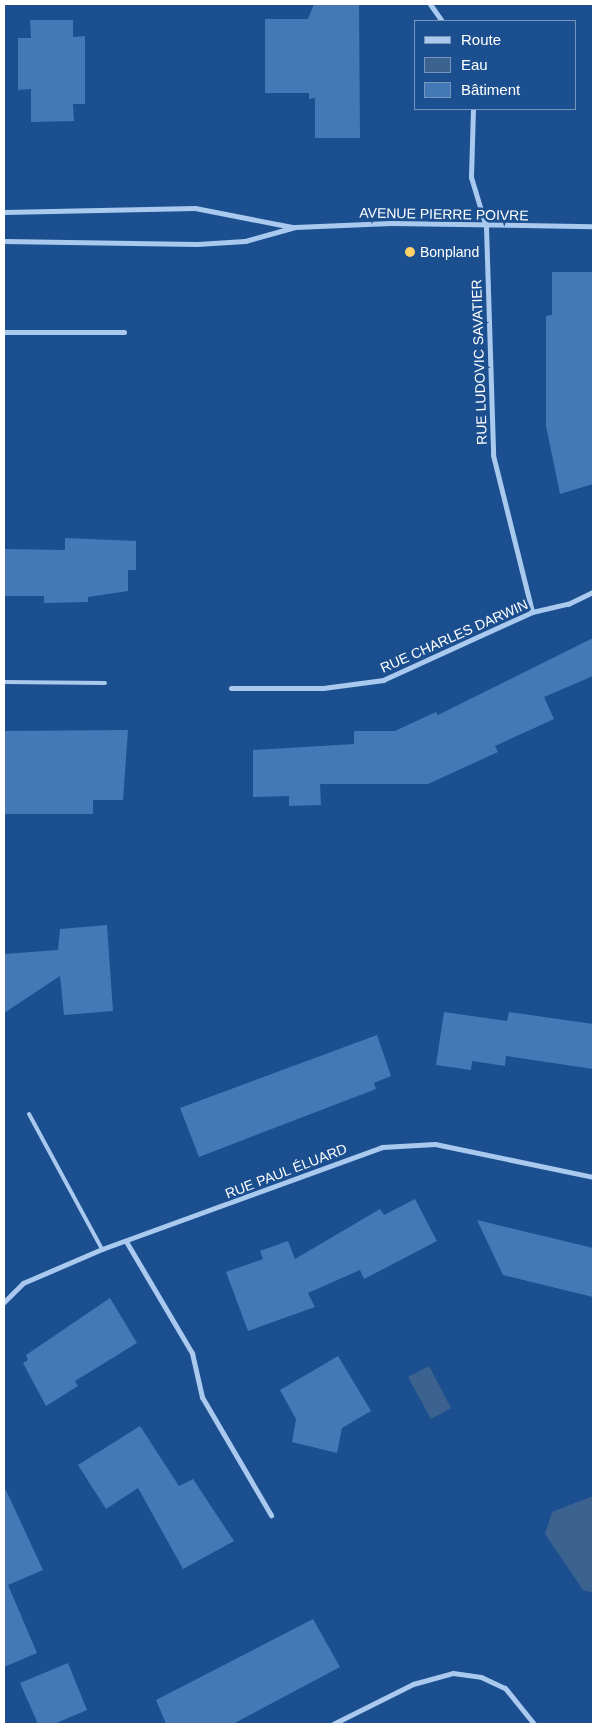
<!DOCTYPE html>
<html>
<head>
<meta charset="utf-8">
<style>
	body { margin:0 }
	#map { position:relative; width:597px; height:1728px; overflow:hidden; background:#1b4f8f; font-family:Arial,sans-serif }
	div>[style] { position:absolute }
	.water>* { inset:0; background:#3c6290 }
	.building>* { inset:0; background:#4478b7 }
	.service>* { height:4px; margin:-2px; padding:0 2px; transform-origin:2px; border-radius:2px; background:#a9c9ee }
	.minor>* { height:5px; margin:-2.5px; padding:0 2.5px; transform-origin:2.5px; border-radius:2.5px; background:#a9c9ee }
	.dots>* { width:14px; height:14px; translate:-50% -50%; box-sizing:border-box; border:2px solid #1b4f8f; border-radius:50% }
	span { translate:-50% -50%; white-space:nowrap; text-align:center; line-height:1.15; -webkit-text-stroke:5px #1b4f8f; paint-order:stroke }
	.street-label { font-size:14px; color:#fff }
	.poi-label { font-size:14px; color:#fff }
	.left { translate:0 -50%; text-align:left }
	.frame { position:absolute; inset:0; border:5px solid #fff; pointer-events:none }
	.legend { position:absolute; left:414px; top:20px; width:162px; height:90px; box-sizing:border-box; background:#1b4f8f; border:1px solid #7695bc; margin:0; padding:6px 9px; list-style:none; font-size:15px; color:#fff }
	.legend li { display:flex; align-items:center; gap:10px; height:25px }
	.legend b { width:25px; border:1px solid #7695bc }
</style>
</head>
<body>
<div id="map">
	<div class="water">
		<div style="clip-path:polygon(429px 1366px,451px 1408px,431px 1419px,408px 1377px)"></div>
		<div style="clip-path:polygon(593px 1496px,593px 1593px,583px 1590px,545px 1534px,552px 1512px)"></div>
	</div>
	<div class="building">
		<div style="clip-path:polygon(314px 4px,359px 4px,360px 138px,315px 138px,315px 98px,309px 99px,309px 93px,265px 93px,265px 19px,308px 19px)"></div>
		<div style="clip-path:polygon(30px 20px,73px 20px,73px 37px,85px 36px,85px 104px,73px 104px,74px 121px,31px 122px,31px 89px,18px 90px,18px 38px,31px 38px)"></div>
		<div style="clip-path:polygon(552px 272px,593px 272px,593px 484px,560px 494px,546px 426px,546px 316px,552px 315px)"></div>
		<div style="clip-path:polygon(65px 538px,136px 541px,136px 570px,128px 570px,128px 591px,88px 597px,88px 602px,44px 603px,44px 596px,5px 596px,5px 549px,65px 550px)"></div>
		<div style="clip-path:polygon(593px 638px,593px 676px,544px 697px,554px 719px,495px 746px,498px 752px,428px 784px,320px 784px,321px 805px,289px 806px,289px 796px,253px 797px,253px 750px,354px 744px,354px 731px,395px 731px,436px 712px,438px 715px)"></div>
		<div style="clip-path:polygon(128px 730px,123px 800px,93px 800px,93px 814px,4px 814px,4px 731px)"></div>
		<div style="clip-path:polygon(107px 925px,113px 1011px,64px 1015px,60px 976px,4px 1013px,4px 954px,58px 950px,60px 929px)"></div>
		<div style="clip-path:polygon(444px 1012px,507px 1021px,509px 1012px,593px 1024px,593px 1069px,506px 1056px,505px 1066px,472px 1061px,471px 1070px,436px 1065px)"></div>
		<div style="clip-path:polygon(377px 1035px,391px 1076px,374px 1083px,376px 1089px,199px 1157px,180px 1108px)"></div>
		<div style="clip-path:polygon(415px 1199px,437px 1241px,364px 1279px,360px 1270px,308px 1293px,315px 1307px,248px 1331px,226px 1272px,263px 1259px,260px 1251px,288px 1241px,295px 1259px,380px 1209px,384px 1215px)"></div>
		<div style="clip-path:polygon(477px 1220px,593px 1248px,593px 1297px,503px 1275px)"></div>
		<div style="clip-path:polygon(110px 1298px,137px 1343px,75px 1381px,78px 1386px,46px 1406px,23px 1363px,28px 1360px,26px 1355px)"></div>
		<div style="clip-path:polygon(338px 1356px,371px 1411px,342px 1428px,337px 1453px,292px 1442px,296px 1419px,280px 1390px)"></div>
		<div style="clip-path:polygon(140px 1426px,179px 1486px,193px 1479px,234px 1541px,183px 1569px,138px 1488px,106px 1509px,78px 1465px)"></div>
		<div style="clip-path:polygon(4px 1486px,43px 1570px,8px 1585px,37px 1653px,4px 1667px)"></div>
		<div style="clip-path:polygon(313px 1619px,340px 1667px,233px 1724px,166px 1724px,156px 1700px)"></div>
		<div style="clip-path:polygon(68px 1663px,87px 1710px,54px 1724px,38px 1724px,20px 1683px)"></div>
	</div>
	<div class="service">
		<div style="left:4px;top:682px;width:101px;rotate:0.6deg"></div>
		<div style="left:29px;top:1114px;width:153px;rotate:61.6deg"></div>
	</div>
	<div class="minor">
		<div style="left:430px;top:4px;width:21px;rotate:55deg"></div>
		<div style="left:473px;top:109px;width:68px;rotate:91.7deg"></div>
		<div style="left:471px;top:177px;width:52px;rotate:73.3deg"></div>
		<div style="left:486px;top:227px;width:228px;rotate:88.2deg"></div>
		<div style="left:493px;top:455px;width:162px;rotate:76deg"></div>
		<div style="left:4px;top:212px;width:191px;rotate:-1.2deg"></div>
		<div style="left:195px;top:208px;width:99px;rotate:11.1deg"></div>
		<div style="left:4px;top:241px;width:193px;rotate:0.9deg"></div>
		<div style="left:197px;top:244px;width:48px;rotate:-3.6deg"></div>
		<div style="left:245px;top:241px;width:52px;rotate:-15.6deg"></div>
		<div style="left:295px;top:227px;width:96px;rotate:-2.4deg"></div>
		<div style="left:391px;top:223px;width:202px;rotate:0.9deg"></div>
		<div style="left:4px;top:332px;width:120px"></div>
		<div style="left:231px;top:688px;width:92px"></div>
		<div style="left:323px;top:688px;width:61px;rotate:-7.6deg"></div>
		<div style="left:383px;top:680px;width:164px;rotate:-24.5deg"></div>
		<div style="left:532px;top:612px;width:37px;rotate:-13deg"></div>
		<div style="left:568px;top:604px;width:28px;rotate:-26deg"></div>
		<div style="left:127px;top:1243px;width:128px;rotate:59.4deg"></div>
		<div style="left:192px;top:1353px;width:45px;rotate:77.2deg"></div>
		<div style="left:202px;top:1397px;width:137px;rotate:59.7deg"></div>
		<div style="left:4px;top:1302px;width:27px;rotate:-45deg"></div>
		<div style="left:23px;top:1283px;width:86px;rotate:-23.3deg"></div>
		<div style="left:102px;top:1249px;width:298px;rotate:-20deg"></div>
		<div style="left:382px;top:1147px;width:53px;rotate:-3.2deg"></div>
		<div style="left:435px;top:1144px;width:161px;rotate:11.8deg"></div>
		<div style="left:333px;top:1724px;width:89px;rotate:-26.6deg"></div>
		<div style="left:413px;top:1684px;width:41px;rotate:-15.4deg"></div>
		<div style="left:453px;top:1673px;width:28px;rotate:8deg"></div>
		<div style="left:481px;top:1677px;width:26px;rotate:25deg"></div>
		<div style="left:505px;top:1688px;width:46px;rotate:51.1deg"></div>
	</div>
	<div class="dots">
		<div style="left:410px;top:252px;background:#ffd166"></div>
	</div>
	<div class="street-label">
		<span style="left:444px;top:214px;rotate:1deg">AVENUE PIERRE POIVRE</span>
		<span style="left:479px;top:362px;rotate:-92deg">RUE LUDOVIC SAVATIER</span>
		<span style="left:454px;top:636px;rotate:-24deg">RUE CHARLES DARWIN</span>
		<span style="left:286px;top:1171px;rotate:-21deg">RUE PAUL ÉLUARD</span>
	</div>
	<div class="poi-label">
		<span class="left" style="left:420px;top:252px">Bonpland</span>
	</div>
	<div class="frame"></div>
	<ul class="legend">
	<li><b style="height:6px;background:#a9c9ee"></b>Route</li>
	<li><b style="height:14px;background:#3c6290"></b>Eau</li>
	<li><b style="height:14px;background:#4478b7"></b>Bâtiment</li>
	</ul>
</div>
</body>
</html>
